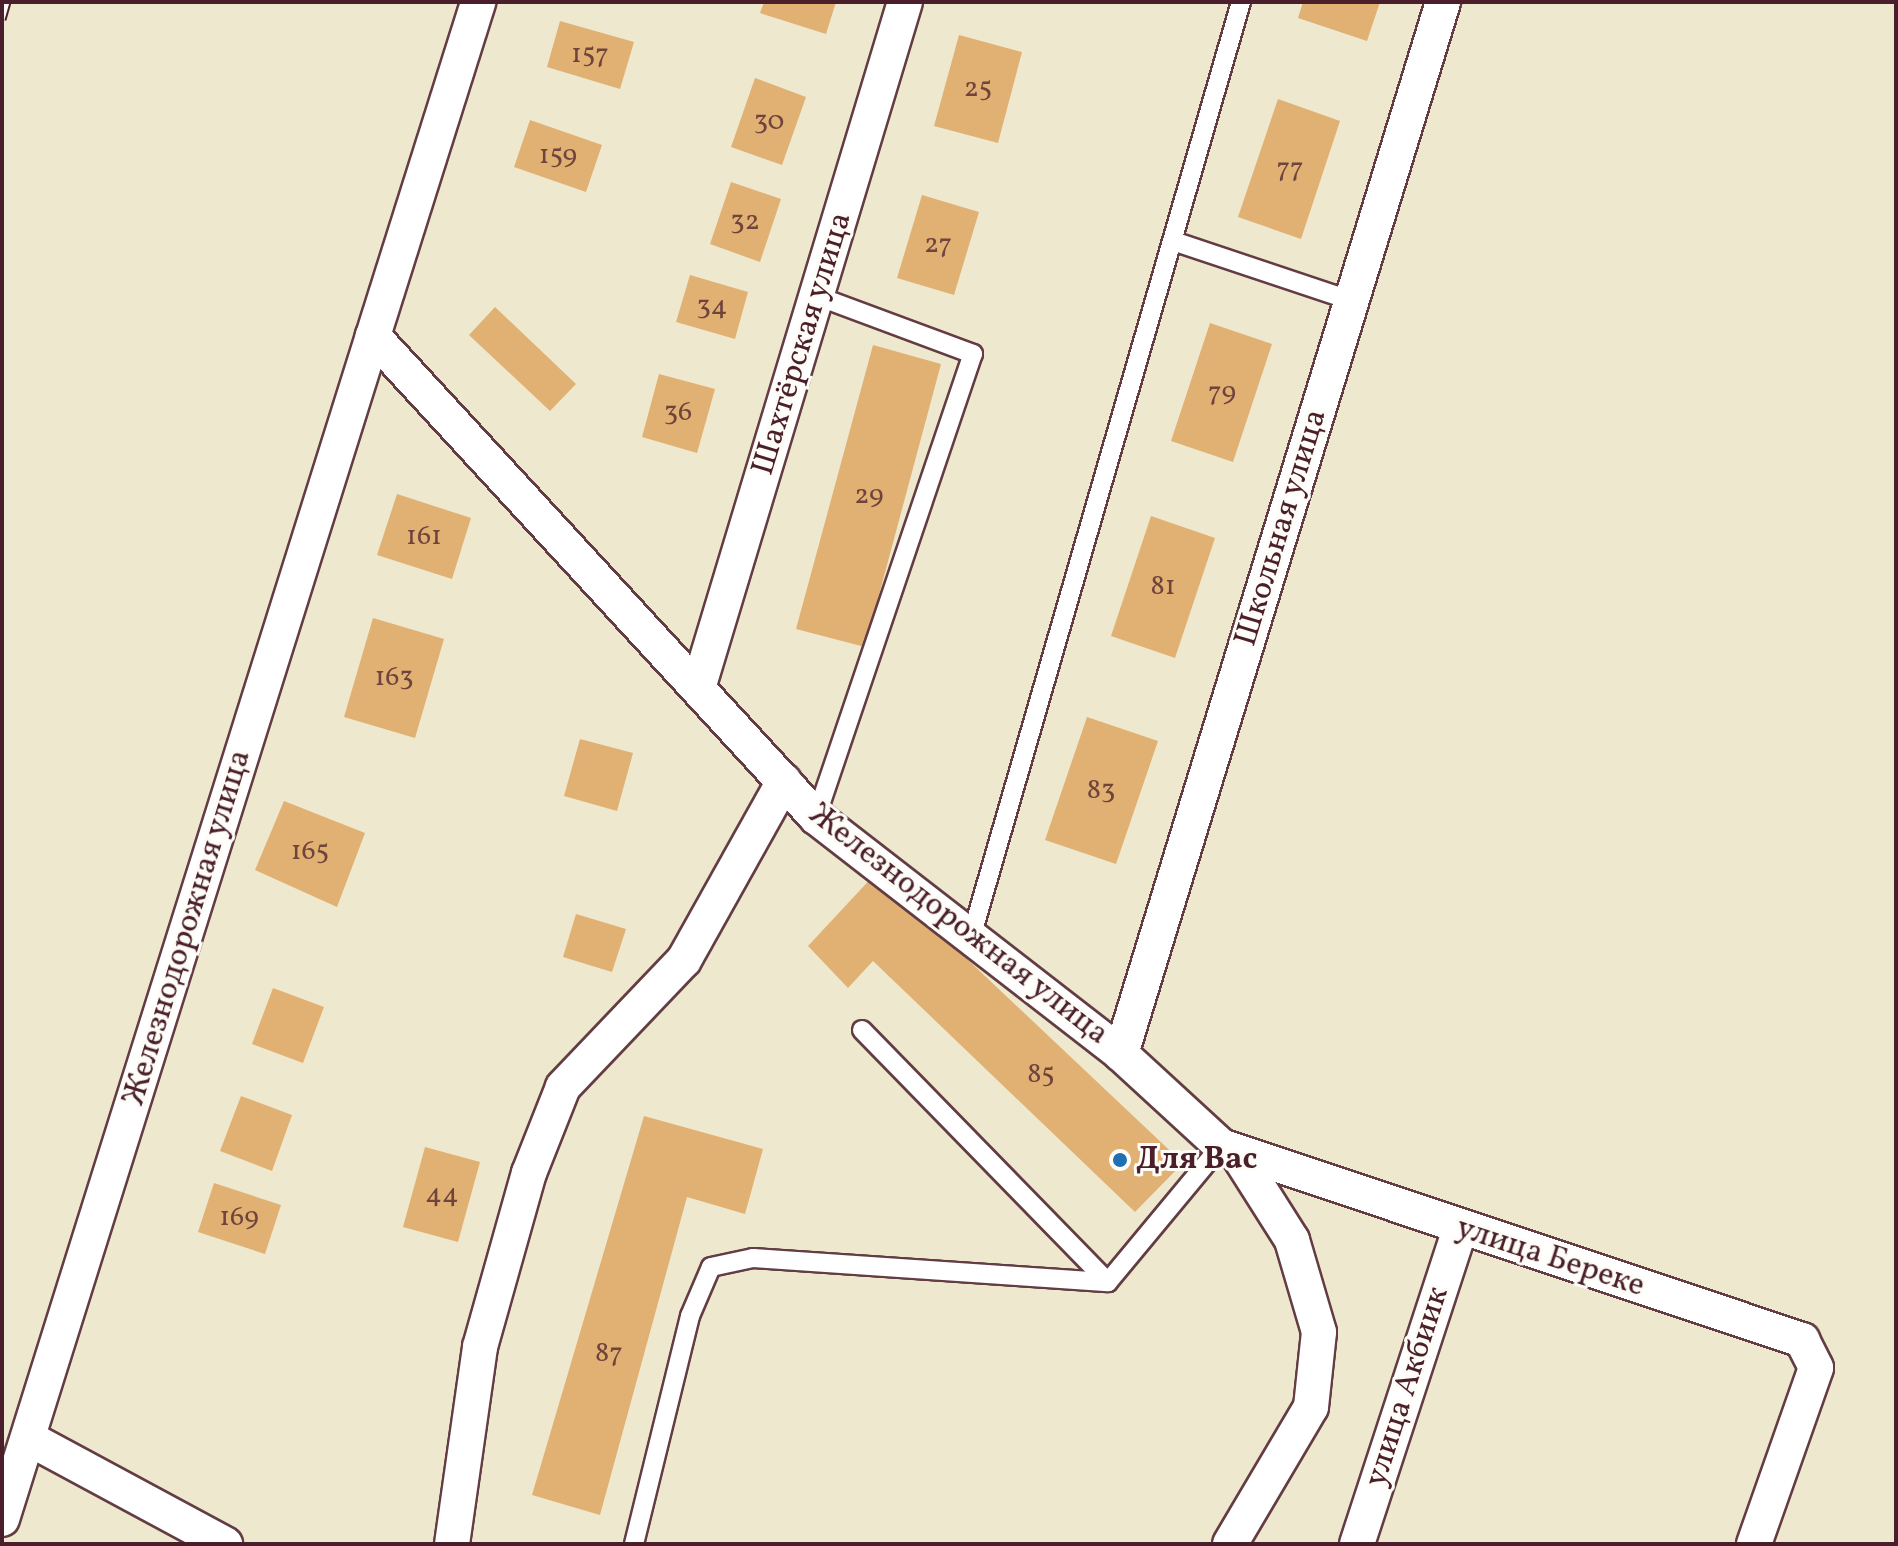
<!DOCTYPE html>
<html>
<head>
<meta charset="utf-8">
<style>
	body { margin:0 }
	#map { position:relative; width:1898px; height:1546px; overflow:hidden; background:#eee8ce; font-family:Vollkorn,serif }
	div>[style] { position:absolute }
	.building>* { inset:0; background:#e1b173 }
	.roads { filter:drop-shadow(2px 0 #633d43) drop-shadow(-2px 0 #633d43) drop-shadow(0 2px #633d43) drop-shadow(0 -2px #633d43) }
	.lane>* { height:18px; margin:-9px; padding:0 9px; transform-origin:9px; border-radius:9px; background:#fff }
	.street>* { height:34px; margin:-17px; padding:0 17px; transform-origin:17px; border-radius:17px; background:#fff }
	.rail>* { height:9px; margin-top:-4.5px; transform-origin:0; background:repeating-linear-gradient(90deg,#fdfcf7 0 18px,#4a1f2b 0 36px); box-sizing:border-box; border-block:2px solid #4a1f2b }
	.dots>* { width:22px; height:22px; translate:-50% -50%; box-sizing:border-box; border:4px solid #fdfcf7; border-radius:50% }
	span { translate:-50% -50%; white-space:nowrap; text-align:center; line-height:1.15; -webkit-text-stroke:6px #fdfcf7; paint-order:stroke }
	.number-label { font-size:28px; color:#70443d }
	.number-label span { -webkit-text-stroke-width:0 }
	.street-label { font-size:32px; color:#4a1f2b }
	.poi-label { font-size:32px; color:#4a1f2b; font-weight:700 }
	.left { translate:0 -50%; text-align:left }
	.frame { position:absolute; inset:0; border:4px solid #4a1f2b; pointer-events:none }
</style>
</head>
<body>
<div id="map">
	<div class="building">
		<div style="clip-path:polygon(764px 2px,836px 2px,826px 34px,760px 13px)"></div>
		<div style="clip-path:polygon(1303px 2px,1380px 2px,1367px 41px,1298px 18px)"></div>
		<div style="clip-path:polygon(560px 21px,634px 42px,620px 89px,547px 67px)"></div>
		<div style="clip-path:polygon(959px 35px,1022px 52px,998px 143px,934px 126px)"></div>
		<div style="clip-path:polygon(755px 78px,806px 97px,782px 165px,731px 147px)"></div>
		<div style="clip-path:polygon(1278px 99px,1340px 121px,1301px 239px,1238px 217px)"></div>
		<div style="clip-path:polygon(530px 120px,602px 145px,586px 192px,514px 167px)"></div>
		<div style="clip-path:polygon(731px 182px,781px 199px,760px 262px,710px 244px)"></div>
		<div style="clip-path:polygon(922px 195px,979px 212px,954px 295px,897px 278px)"></div>
		<div style="clip-path:polygon(690px 275px,748px 292px,735px 339px,676px 322px)"></div>
		<div style="clip-path:polygon(495px 307px,576px 384px,550px 411px,469px 335px)"></div>
		<div style="clip-path:polygon(1210px 323px,1272px 344px,1233px 462px,1171px 441px)"></div>
		<div style="clip-path:polygon(873px 345px,941px 364px,865px 647px,796px 629px)"></div>
		<div style="clip-path:polygon(659px 374px,715px 389px,697px 453px,642px 437px)"></div>
		<div style="clip-path:polygon(397px 494px,471px 518px,452px 579px,377px 555px)"></div>
		<div style="clip-path:polygon(1151px 516px,1215px 538px,1175px 658px,1111px 636px)"></div>
		<div style="clip-path:polygon(373px 618px,444px 639px,415px 738px,344px 717px)"></div>
		<div style="clip-path:polygon(1087px 717px,1158px 741px,1116px 864px,1045px 840px)"></div>
		<div style="clip-path:polygon(580px 739px,633px 753px,617px 811px,564px 796px)"></div>
		<div style="clip-path:polygon(284px 801px,365px 833px,337px 907px,255px 870px)"></div>
		<div style="clip-path:polygon(876px 873px,1183px 1163px,1135px 1212px,873px 961px,848px 988px,808px 946px)"></div>
		<div style="clip-path:polygon(576px 914px,626px 929px,612px 972px,563px 957px)"></div>
		<div style="clip-path:polygon(273px 988px,324px 1007px,303px 1063px,252px 1044px)"></div>
		<div style="clip-path:polygon(241px 1096px,292px 1115px,272px 1171px,220px 1151px)"></div>
		<div style="clip-path:polygon(644px 1116px,763px 1149px,745px 1214px,687px 1197px,600px 1515px,532px 1495px)"></div>
		<div style="clip-path:polygon(425px 1147px,480px 1162px,458px 1242px,403px 1227px)"></div>
		<div style="clip-path:polygon(214px 1183px,281px 1205px,265px 1254px,198px 1232px)"></div>
	</div>
	<div class="roads">
		<div class="lane">
			<div style="left:1173px;top:241px;width:189px;rotate:18.5deg"></div>
			<div style="left:816px;top:817px;width:489px;rotate:-71.3deg"></div>
			<div style="left:973px;top:354px;width:166px;rotate:-159.6deg"></div>
			<div style="left:972px;top:934px;width:970px;rotate:-73.9deg"></div>
			<div style="left:862px;top:1030px;width:352px;rotate:45.7deg"></div>
			<div style="left:1108px;top:1282px;width:177px;rotate:-50.3deg"></div>
			<div style="left:634px;top:1544px;width:235px;rotate:-76.2deg"></div>
			<div style="left:690px;top:1316px;width:53px;rotate:-66.8deg"></div>
			<div style="left:711px;top:1267px;width:43px;rotate:-12.1deg"></div>
			<div style="left:753px;top:1258px;width:356px;rotate:3.9deg"></div>
		</div>
		<div class="street">
			<div style="left:373px;top:336px;width:350px;rotate:-72.5deg"></div>
			<div style="left:699px;top:685px;width:713px;rotate:-73.22deg"></div>
			<div style="left:1121px;top:1054px;width:1100px;rotate:-72.98deg"></div>
			<div style="left:28px;top:1438px;width:224px;rotate:28.3deg"></div>
			<div style="left:2px;top:1519px;width:1240px;rotate:-72.59deg"></div>
			<div style="left:373px;top:336px;width:654px;rotate:47.35deg"></div>
			<div style="left:816px;top:817px;width:386px;rotate:37.8deg"></div>
			<div style="left:1121px;top:1054px;width:136px;rotate:42.6deg"></div>
			<div style="left:1221px;top:1146px;width:613px;rotate:18.46deg"></div>
			<div style="left:1802px;top:1340px;width:31px;rotate:63deg"></div>
			<div style="left:1816px;top:1368px;width:187px;rotate:109.4deg"></div>
			<div style="left:452px;top:1544px;width:199px;rotate:-81.9deg"></div>
			<div style="left:480px;top:1347px;width:181px;rotate:-74.3deg"></div>
			<div style="left:529px;top:1173px;width:92px;rotate:-68.4deg"></div>
			<div style="left:563px;top:1087px;width:175px;rotate:-46.4deg"></div>
			<div style="left:684px;top:960px;width:205px;rotate:-60.8deg"></div>
			<div style="left:1230px;top:1544px;width:159px;rotate:-59.4deg"></div>
			<div style="left:1311px;top:1407px;width:75px;rotate:-83.9deg"></div>
			<div style="left:1319px;top:1332px;width:96px;rotate:-106.4deg"></div>
			<div style="left:1292px;top:1240px;width:101px;rotate:-122.4deg"></div>
			<div style="left:1357px;top:1544px;width:331px;rotate:-71.9deg"></div>
		</div>
	</div>
	<div class="rail">
		<div style="left:2px;top:19px;width:18px;rotate:-74deg"></div>
	</div>
	<div class="dots">
		<div style="left:1120px;top:1160px;background:#1f6fb2"></div>
	</div>
	<div class="number-label">
		<span style="left:590px;top:55px">157</span>
		<span style="left:978px;top:89px">25</span>
		<span style="left:769px;top:122px">30</span>
		<span style="left:558px;top:156px">159</span>
		<span style="left:1290px;top:169px">77</span>
		<span style="left:745px;top:222px">32</span>
		<span style="left:938px;top:245px">27</span>
		<span style="left:712px;top:307px">34</span>
		<span style="left:1222px;top:393px">79</span>
		<span style="left:678px;top:413px">36</span>
		<span style="left:869px;top:496px">29</span>
		<span style="left:424px;top:537px">161</span>
		<span style="left:1163px;top:587px">81</span>
		<span style="left:394px;top:678px">163</span>
		<span style="left:1101px;top:791px">83</span>
		<span style="left:310px;top:852px">165</span>
		<span style="left:1041px;top:1075px">85</span>
		<span style="left:442px;top:1195px">44</span>
		<span style="left:239px;top:1218px">169</span>
		<span style="left:609px;top:1354px">87</span>
	</div>
	<div class="street-label">
		<span style="left:803px;top:344px;rotate:-73deg">Шахтёрская улица</span>
		<span style="left:1282px;top:528px;rotate:-73deg">Школьная улица</span>
		<span style="left:958px;top:925px;rotate:38deg">Железнодорожная улица</span>
		<span style="left:188px;top:928px;rotate:-73deg">Железнодорожная улица</span>
		<span style="left:1550px;top:1258px;rotate:18deg">улица Береке</span>
		<span style="left:1408px;top:1387px;rotate:-72deg">улица Акбиик</span>
	</div>
	<div class="poi-label">
		<span class="left" style="left:1136px;top:1160px">Для Вас</span>
	</div>
	<div class="frame"></div>
</div>
</body>
</html>
